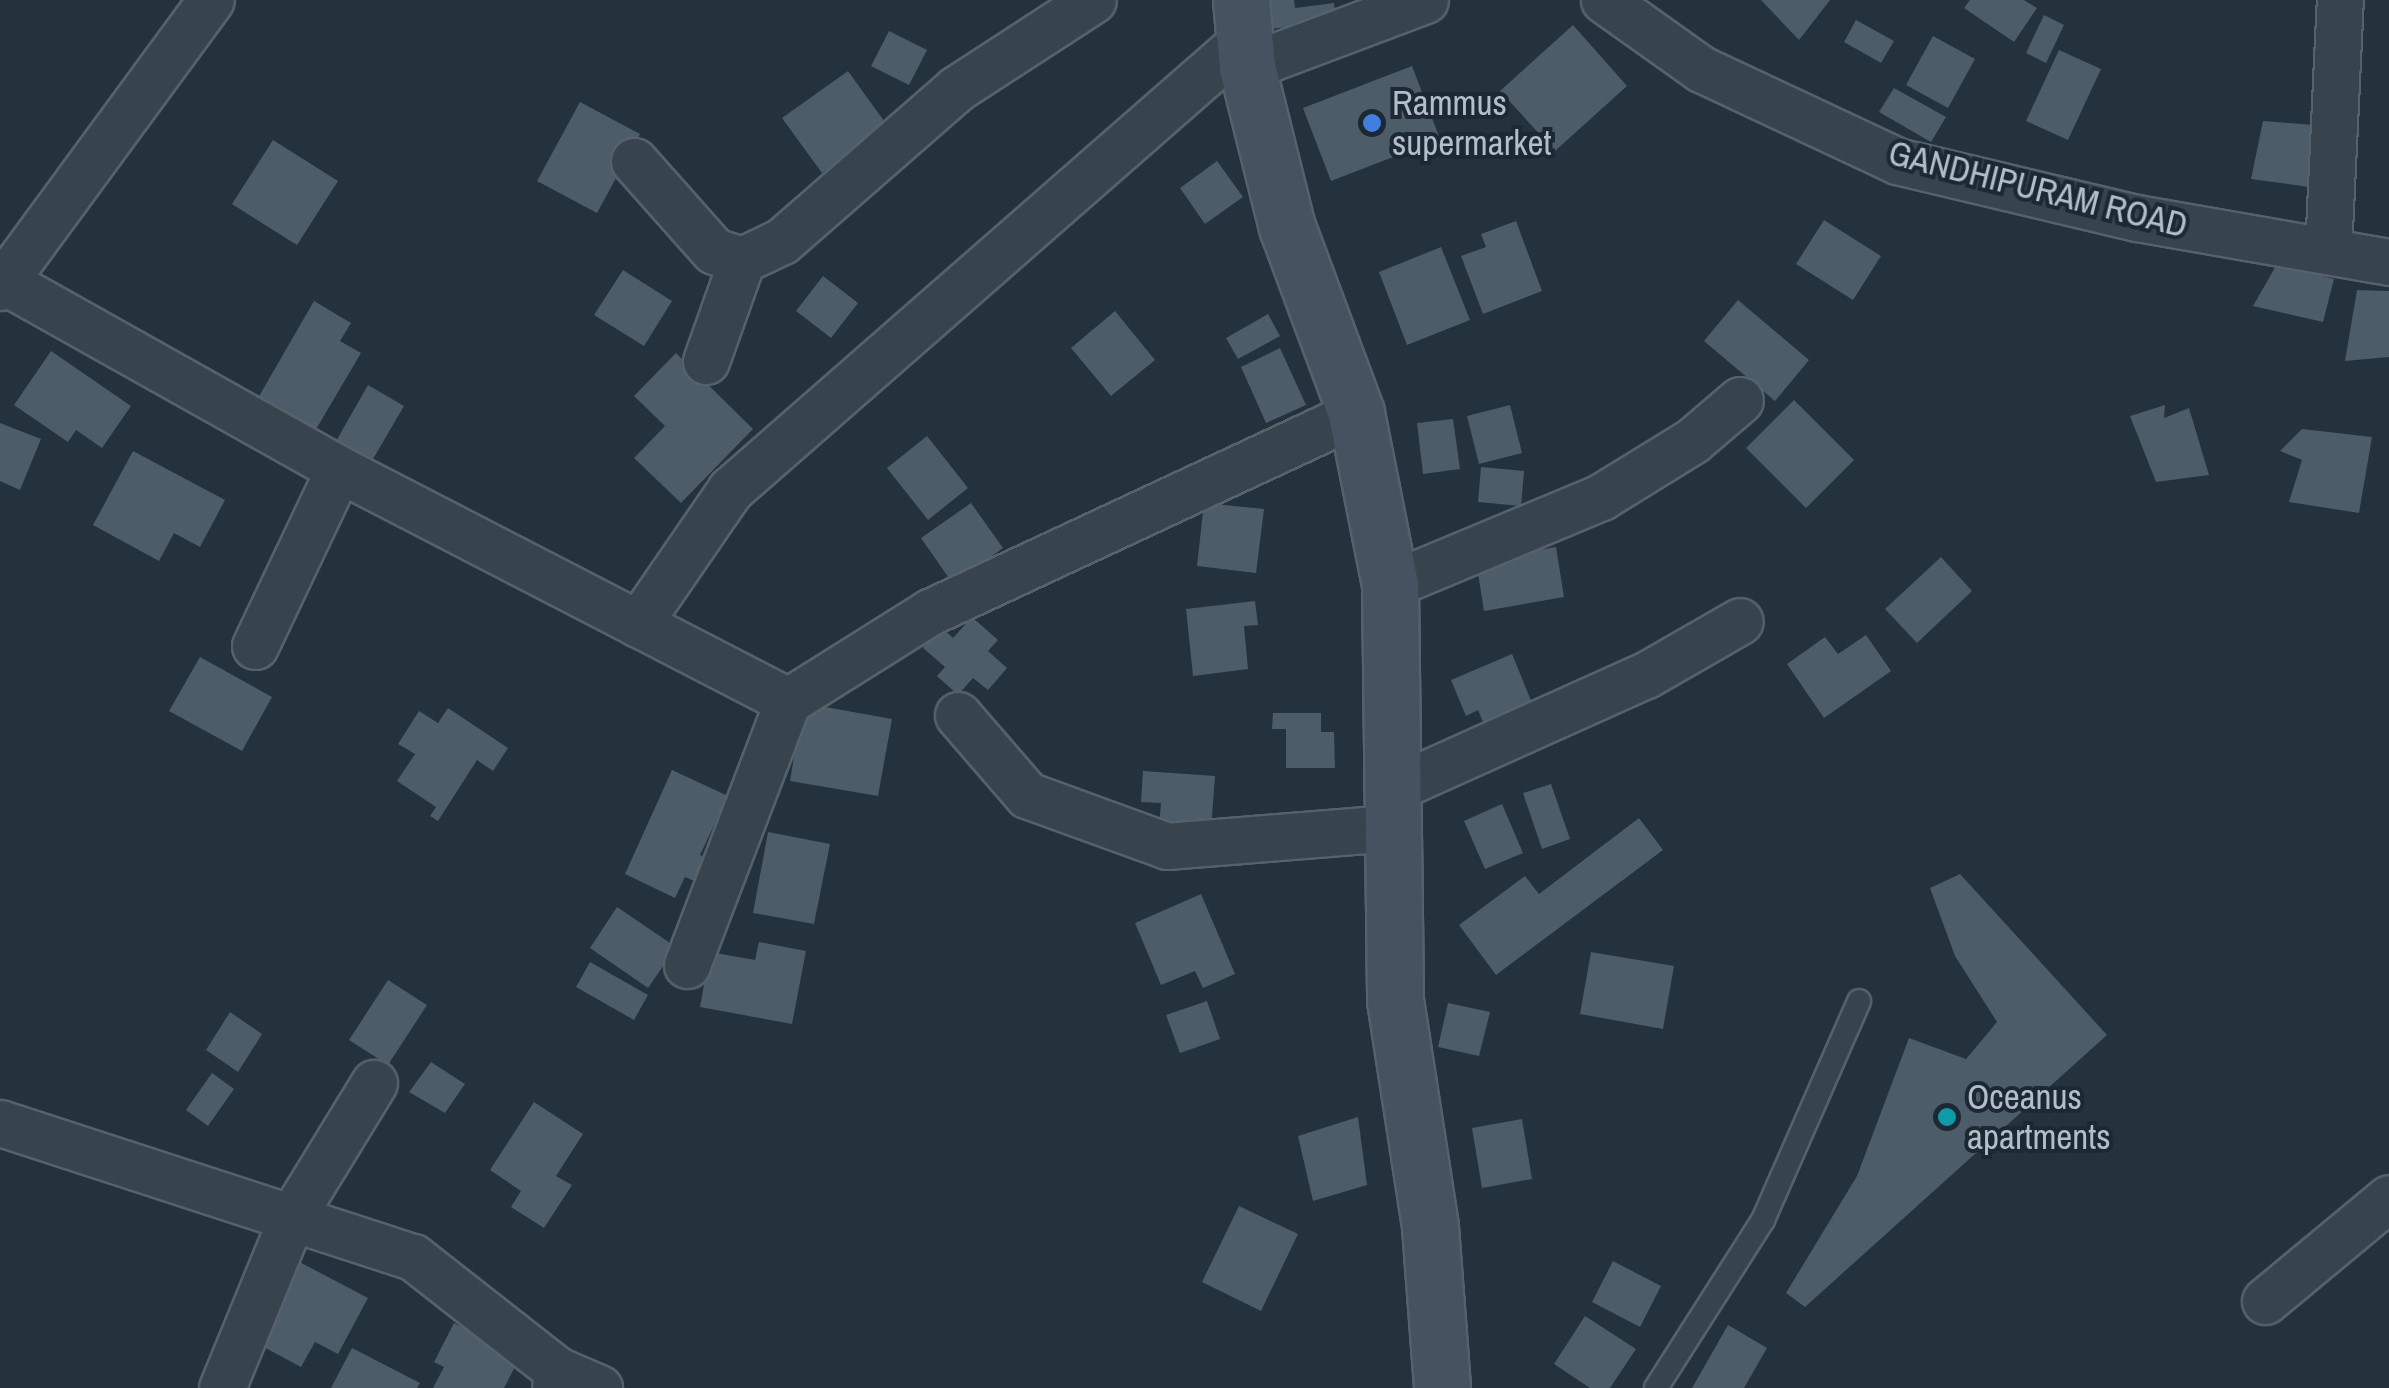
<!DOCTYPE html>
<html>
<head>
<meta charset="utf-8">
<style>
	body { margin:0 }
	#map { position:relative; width:2389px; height:1388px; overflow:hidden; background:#23323d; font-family:"Archivo Narrow",sans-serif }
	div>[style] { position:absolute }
	.building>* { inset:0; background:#4c5c69 }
	.roads { filter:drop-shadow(2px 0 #55616b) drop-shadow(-2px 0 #55616b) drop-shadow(0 2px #55616b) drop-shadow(0 -2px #55616b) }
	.service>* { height:22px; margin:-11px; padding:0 11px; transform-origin:11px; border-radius:11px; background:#37434d }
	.minor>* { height:45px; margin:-22.5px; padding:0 22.5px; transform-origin:22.5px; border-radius:22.5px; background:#37434d }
	.secondary>* { height:55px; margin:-27.5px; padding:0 27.5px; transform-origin:27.5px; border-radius:27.5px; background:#455360 }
	.dots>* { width:28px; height:28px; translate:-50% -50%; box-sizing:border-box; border:5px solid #1c2832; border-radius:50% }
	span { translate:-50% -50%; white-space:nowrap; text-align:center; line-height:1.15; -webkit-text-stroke:8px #1c2832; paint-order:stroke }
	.poi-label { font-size:35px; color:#b2bec9 }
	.left { translate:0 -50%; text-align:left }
	.street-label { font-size:35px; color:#b2bec9 }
</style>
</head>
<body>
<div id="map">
	<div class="building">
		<div style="clip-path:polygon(1265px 0,1294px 0,1295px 8px,1334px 3px,1336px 21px,1269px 29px)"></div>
		<div style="clip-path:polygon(1761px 0,1830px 0,1799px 40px)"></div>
		<div style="clip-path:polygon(1970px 0,2024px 0,2037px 8px,2014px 42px,1964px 8px)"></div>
		<div style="clip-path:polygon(2044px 15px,2064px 25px,2046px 63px,2026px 53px)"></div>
		<div style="clip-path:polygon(1856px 20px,1894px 41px,1881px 63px,1844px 42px)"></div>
		<div style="clip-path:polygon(1573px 25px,1627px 86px,1555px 151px,1500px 91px)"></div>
		<div style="clip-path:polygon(889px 31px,927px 50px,909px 85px,871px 66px)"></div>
		<div style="clip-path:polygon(1933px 36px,1975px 59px,1948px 108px,1906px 85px)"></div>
		<div style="clip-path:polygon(2059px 50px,2101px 69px,2068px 140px,2026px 121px)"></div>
		<div style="clip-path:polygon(1412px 66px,1440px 139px,1331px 181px,1303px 108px)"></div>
		<div style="clip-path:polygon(848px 71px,887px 125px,822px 173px,782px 118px)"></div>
		<div style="clip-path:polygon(1894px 88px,1946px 117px,1931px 142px,1879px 112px)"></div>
		<div style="clip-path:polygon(580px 102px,640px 134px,597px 213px,537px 181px)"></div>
		<div style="clip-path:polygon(2263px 121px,2326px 126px,2309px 187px,2251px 179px)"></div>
		<div style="clip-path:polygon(273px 140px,338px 181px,297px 245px,232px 204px)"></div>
		<div style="clip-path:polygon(1217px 161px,1243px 197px,1205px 224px,1180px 188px)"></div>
		<div style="clip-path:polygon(1824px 220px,1881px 256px,1853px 300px,1796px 264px)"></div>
		<div style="clip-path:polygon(1516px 221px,1542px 291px,1483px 314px,1461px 256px,1486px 247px,1481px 234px)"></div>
		<div style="clip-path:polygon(1441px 247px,1470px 320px,1407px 345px,1379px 272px)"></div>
		<div style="clip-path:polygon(2277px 264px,2334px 279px,2323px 322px,2253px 306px)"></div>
		<div style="clip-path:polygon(623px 270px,672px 301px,644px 346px,594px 315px)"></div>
		<div style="clip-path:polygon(823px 276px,858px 303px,831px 338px,796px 311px)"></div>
		<div style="clip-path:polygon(2357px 290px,2389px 291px,2389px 357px,2345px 361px)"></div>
		<div style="clip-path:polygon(1738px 300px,1809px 360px,1775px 401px,1704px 341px)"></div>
		<div style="clip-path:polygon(314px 301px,351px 323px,340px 341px,361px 353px,315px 431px,258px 398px)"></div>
		<div style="clip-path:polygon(1115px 311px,1155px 360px,1111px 396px,1071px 348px)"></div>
		<div style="clip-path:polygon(1268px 314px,1280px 336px,1238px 359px,1226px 338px)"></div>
		<div style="clip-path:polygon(1280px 348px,1306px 405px,1266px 423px,1241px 367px)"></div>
		<div style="clip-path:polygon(51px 351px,131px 406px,102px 448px,76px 430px,68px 442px,14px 405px)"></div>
		<div style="clip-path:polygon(676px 353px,753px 429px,681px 503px,634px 458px,665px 426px,634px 396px)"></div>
		<div style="clip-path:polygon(368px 385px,404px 406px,366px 471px,331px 450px)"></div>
		<div style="clip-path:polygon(1794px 400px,1854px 460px,1806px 508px,1746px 448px)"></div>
		<div style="clip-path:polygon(1510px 405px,1522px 453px,1479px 464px,1467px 416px)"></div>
		<div style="clip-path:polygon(2165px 405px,2164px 418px,2189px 408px,2209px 475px,2156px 482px,2130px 416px)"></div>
		<div style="clip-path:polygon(1453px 419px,1460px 469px,1423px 474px,1417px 423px)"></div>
		<div style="clip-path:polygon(0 423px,41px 439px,20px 490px,0 481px)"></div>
		<div style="clip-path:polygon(2302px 429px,2372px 437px,2359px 513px,2289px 502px,2302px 460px,2280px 451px)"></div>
		<div style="clip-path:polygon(927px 436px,968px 488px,928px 520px,887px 468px)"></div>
		<div style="clip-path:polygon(133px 451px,225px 500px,200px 547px,174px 533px,159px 561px,93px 525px)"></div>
		<div style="clip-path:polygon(1481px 467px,1524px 471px,1521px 506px,1478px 502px)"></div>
		<div style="clip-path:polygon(971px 503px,1003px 548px,953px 584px,921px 538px)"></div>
		<div style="clip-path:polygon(1204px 503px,1264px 509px,1256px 573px,1197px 566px)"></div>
		<div style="clip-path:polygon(1556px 547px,1564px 597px,1484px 611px,1476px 561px)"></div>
		<div style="clip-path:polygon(1941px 557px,1972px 591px,1917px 643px,1885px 609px)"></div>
		<div style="clip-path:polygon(1255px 601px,1258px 625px,1244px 626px,1248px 669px,1193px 676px,1186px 609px)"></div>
		<div style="clip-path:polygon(972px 617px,998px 640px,988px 651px,1007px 668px,988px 690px,973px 678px,958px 695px,937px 676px,945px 667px,923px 648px,941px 627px,953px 638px)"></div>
		<div style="clip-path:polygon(1866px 635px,1891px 671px,1824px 718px,1787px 664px,1825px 637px,1838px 654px)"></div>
		<div style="clip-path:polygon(1512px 654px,1534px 708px,1486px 729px,1478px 710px,1466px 716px,1451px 680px)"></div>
		<div style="clip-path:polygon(200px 657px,272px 697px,242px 751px,169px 711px)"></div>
		<div style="clip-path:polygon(803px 703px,892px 719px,878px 796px,790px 781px)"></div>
		<div style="clip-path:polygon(448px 708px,508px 748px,493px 771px,477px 760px,438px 821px,430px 816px,436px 807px,397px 781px,415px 754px,398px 744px,419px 711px,438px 723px)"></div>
		<div style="clip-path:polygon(1273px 713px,1321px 713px,1321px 732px,1334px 732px,1335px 768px,1286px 768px,1286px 729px,1272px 729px)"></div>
		<div style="clip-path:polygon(672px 770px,728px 796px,700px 855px,710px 859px,699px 883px,685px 877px,675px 898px,625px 874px)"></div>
		<div style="clip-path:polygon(1143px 771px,1215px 776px,1211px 830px,1159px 826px,1161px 803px,1141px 802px)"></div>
		<div style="clip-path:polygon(1551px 784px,1570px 839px,1542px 849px,1523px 793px)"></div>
		<div style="clip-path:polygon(1502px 804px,1523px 853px,1485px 869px,1464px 821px)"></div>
		<div style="clip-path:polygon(1639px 818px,1663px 850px,1496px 975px,1459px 925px,1525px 876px,1539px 894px)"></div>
		<div style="clip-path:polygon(768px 832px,830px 844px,814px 924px,753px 913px)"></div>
		<div style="clip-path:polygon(1960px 874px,2107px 1035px,1805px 1307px,1786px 1293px,1857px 1176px,1909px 1038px,1966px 1059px,1997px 1022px,1955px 956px,1930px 888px)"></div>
		<div style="clip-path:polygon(1201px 894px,1235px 974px,1203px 988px,1195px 971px,1161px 985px,1135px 923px)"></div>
		<div style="clip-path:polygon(617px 907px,676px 947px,648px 988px,590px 948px)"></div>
		<div style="clip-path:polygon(759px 942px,806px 951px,792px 1024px,700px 1007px,710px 952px,755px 960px)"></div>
		<div style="clip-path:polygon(1591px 952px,1674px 966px,1663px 1029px,1580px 1014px)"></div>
		<div style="clip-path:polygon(590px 962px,648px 995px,634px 1020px,576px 987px)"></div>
		<div style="clip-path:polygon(388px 980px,427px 1005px,388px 1065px,349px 1040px)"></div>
		<div style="clip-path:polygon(1207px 1001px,1220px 1039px,1180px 1053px,1166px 1015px)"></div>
		<div style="clip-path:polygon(1448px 1003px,1490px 1012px,1479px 1056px,1438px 1047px)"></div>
		<div style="clip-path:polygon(230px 1012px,262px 1034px,238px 1072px,206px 1050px)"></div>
		<div style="clip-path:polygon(431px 1062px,465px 1084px,445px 1113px,409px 1092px)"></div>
		<div style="clip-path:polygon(212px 1073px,234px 1089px,208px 1126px,186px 1110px)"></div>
		<div style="clip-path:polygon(534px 1102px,583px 1134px,556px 1176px,572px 1185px,544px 1228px,511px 1207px,521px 1191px,490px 1170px)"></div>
		<div style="clip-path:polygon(1358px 1117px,1367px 1185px,1313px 1201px,1298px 1136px)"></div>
		<div style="clip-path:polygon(1522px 1119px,1532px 1179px,1482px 1188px,1472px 1128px)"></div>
		<div style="clip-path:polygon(1239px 1206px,1298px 1234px,1261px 1311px,1202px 1282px)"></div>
		<div style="clip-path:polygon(290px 1257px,368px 1298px,338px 1354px,315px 1342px,301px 1367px,247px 1338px)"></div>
		<div style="clip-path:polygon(1613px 1261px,1661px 1286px,1640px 1327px,1592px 1302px)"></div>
		<div style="clip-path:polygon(1585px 1316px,1636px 1349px,1610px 1388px,1590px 1388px,1554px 1364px)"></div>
		<div style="clip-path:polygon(454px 1323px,520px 1357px,504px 1388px,433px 1388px,444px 1367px,434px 1362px)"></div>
		<div style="clip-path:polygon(1728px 1325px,1767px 1348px,1744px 1388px,1692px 1388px)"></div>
		<div style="clip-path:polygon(352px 1348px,420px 1383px,417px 1388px,331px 1388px)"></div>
	</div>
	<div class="roads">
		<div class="service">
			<div style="left:1656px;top:1388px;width:199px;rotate:-57.5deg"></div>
			<div style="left:1763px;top:1220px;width:239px;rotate:-66.3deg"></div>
		</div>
		<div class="minor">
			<div style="left:1604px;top:0;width:119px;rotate:35.4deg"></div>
			<div style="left:1701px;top:69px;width:217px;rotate:25.1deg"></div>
			<div style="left:1897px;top:161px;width:247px;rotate:13.4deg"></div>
			<div style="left:2137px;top:218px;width:256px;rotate:9.9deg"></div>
			<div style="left:1247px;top:67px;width:190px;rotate:-20.6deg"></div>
			<div style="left:634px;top:161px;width:120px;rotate:48.4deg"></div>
			<div style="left:714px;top:251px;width:29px;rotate:18deg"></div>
			<div style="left:742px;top:260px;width:44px;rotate:-25.4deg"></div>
			<div style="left:782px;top:241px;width:231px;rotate:-41.1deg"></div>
			<div style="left:956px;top:89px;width:163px;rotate:-33deg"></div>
			<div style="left:2328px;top:251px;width:251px;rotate:-87.3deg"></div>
			<div style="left:4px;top:281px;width:384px;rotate:29.3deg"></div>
			<div style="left:339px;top:469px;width:505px;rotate:27.33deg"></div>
			<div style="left:0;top:287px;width:356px;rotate:-53.7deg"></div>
			<div style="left:706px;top:361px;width:107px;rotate:-70.4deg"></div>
			<div style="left:1390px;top:585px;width:229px;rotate:-22.6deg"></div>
			<div style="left:1601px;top:497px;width:107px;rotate:-31.6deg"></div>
			<div style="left:1692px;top:441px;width:63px;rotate:-40.5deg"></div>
			<div style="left:638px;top:624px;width:163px;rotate:-55.5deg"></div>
			<div style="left:730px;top:490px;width:683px;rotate:-41.2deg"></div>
			<div style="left:255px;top:646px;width:196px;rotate:-64.6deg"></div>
			<div style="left:958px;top:715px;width:106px;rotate:49.2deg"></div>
			<div style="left:1027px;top:795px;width:149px;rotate:20deg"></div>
			<div style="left:1167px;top:846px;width:227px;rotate:-4.6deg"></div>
			<div style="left:1392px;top:789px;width:278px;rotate:-24.2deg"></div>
			<div style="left:1646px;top:675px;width:108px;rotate:-29.9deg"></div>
			<div style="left:687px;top:965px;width:283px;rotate:-69.1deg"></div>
			<div style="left:788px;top:701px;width:168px;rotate:-32.1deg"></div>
			<div style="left:930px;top:612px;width:470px;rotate:-25deg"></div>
			<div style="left:0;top:1123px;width:434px;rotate:18deg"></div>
			<div style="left:413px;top:1257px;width:183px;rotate:38.1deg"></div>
			<div style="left:2265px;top:1301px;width:161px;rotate:-39.7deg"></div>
			<div style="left:222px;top:1388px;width:187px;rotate:-67.7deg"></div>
			<div style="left:293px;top:1215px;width:155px;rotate:-58.5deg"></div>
			<div style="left:555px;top:1388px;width:18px;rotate:-84deg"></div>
			<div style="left:557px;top:1370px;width:46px;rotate:23.2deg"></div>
		</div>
		<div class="secondary">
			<div style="left:1241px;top:0;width:67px;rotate:84.9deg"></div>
			<div style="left:1247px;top:67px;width:165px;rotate:76deg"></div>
			<div style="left:1287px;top:227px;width:198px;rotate:69.6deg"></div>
			<div style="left:1356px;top:413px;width:175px;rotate:78.8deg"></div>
			<div style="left:1390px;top:585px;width:415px;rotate:89.3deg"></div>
			<div style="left:1395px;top:1000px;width:230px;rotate:81.2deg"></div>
			<div style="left:1430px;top:1227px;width:161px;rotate:85.7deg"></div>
		</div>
	</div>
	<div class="dots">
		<div style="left:1372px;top:123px;background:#3f7fe0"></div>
		<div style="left:1947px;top:1117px;background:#0f9aa8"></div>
	</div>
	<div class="poi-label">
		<span class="left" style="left:1392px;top:123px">Rammus<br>supermarket</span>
		<span class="left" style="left:1967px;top:1117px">Oceanus<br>apartments</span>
	</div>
	<div class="street-label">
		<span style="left:2038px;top:189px;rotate:14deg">GANDHIPURAM ROAD</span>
	</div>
</div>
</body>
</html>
